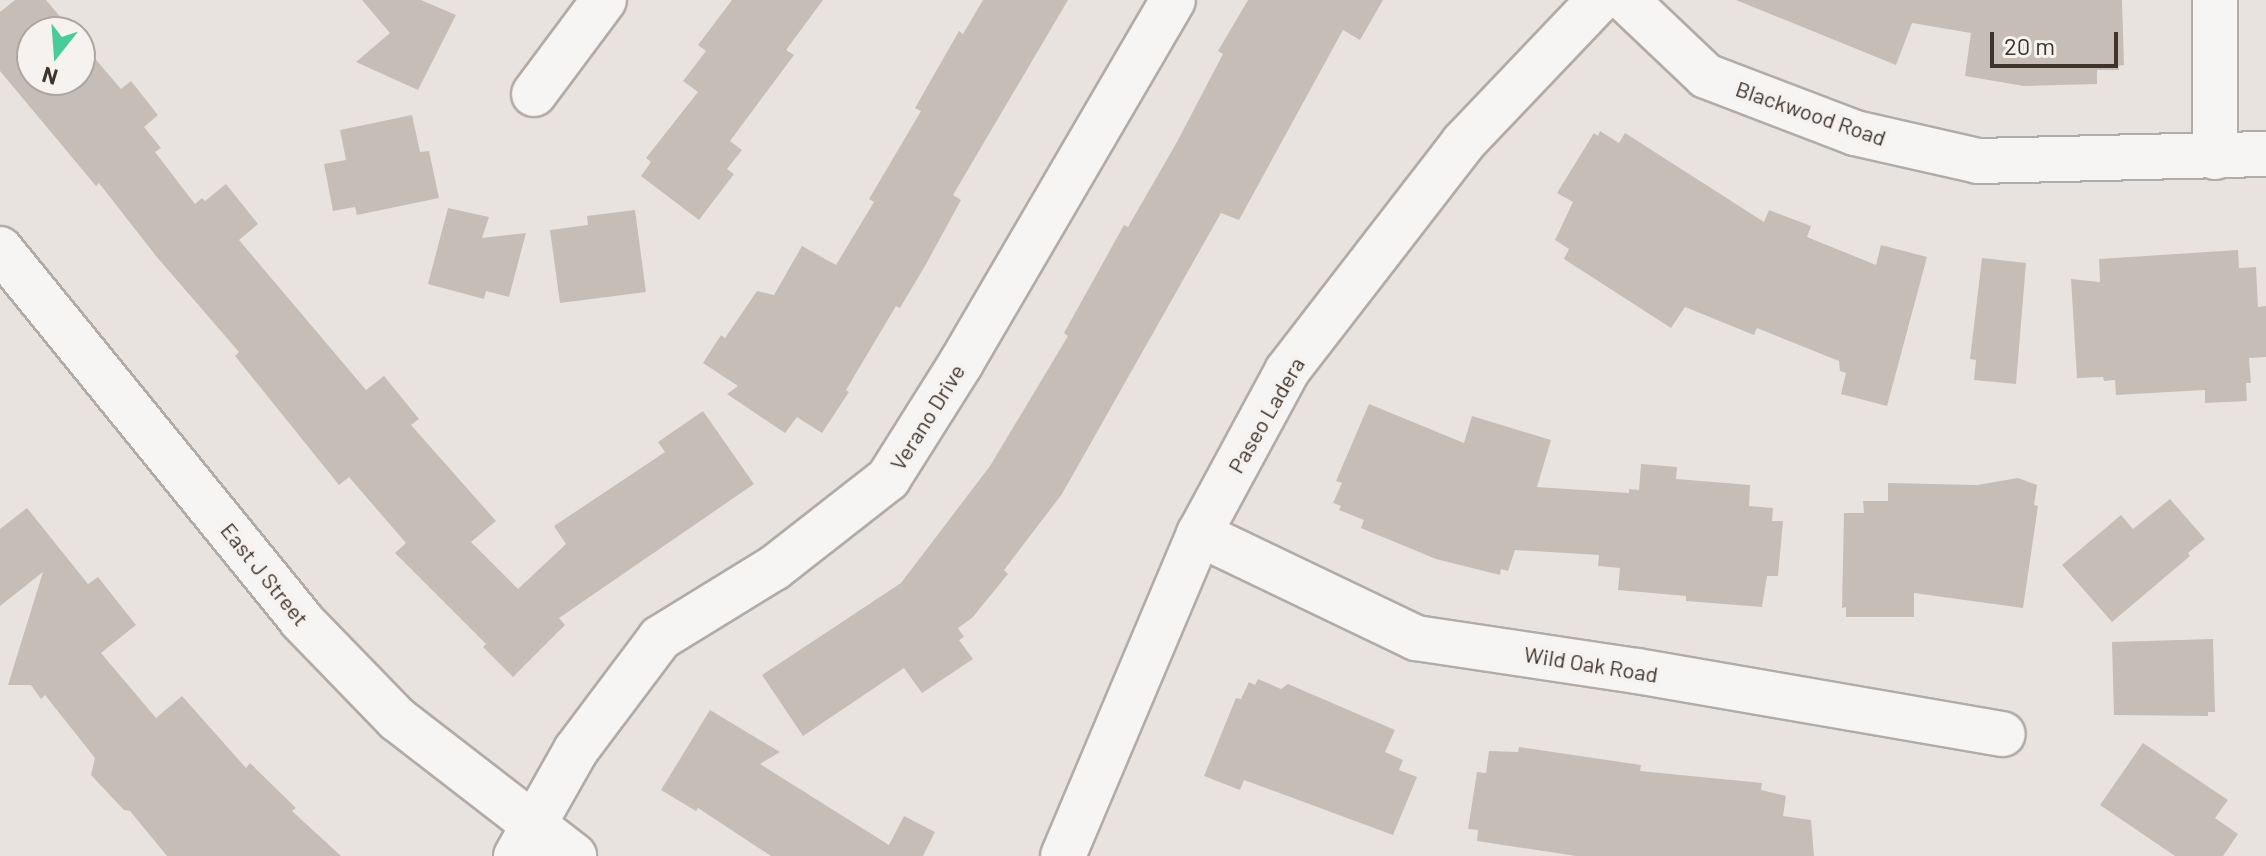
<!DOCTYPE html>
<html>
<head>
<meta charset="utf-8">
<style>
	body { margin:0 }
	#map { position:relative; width:2266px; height:856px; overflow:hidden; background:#e9e3e0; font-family:Barlow,sans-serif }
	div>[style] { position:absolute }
	.building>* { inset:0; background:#c6bdb7 }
	.roads { filter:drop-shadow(2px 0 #b3aba5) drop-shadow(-2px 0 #b3aba5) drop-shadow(0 2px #b3aba5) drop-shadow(0 -2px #b3aba5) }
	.minor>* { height:44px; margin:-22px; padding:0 22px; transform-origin:22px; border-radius:22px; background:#f7f5f3 }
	span { translate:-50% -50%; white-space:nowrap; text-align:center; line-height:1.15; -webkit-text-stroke:8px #f6f2f0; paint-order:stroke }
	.street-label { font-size:22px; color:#403329 }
	.north { position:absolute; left:16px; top:16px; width:80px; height:80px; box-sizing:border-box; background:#f6f2f0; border:2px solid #ada6a0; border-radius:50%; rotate:197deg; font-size:22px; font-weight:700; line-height:32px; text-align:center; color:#403329 }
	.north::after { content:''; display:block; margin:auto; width:28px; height:36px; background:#47cc9a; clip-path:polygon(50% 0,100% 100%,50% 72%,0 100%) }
	.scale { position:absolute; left:1990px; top:32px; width:128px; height:36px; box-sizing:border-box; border:4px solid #403329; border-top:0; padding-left:10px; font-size:24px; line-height:28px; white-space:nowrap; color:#403329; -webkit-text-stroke:6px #f6f2f0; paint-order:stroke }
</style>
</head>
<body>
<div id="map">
	<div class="building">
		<div style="clip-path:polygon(15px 0,46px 0,73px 32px,32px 32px,32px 80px,80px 80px,80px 41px,121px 89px,131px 81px,158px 115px,144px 127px,161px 148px,155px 152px,195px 204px,202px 198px,205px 201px,226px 184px,258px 224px,239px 240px,366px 390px,384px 376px,419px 419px,411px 425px,496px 521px,471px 542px,518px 589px,566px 544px,554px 526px,665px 452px,658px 442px,703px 411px,754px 484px,559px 618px,565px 625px,513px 677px,483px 647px,486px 644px,395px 553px,406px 543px,349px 477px,339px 485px,235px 356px,239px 352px,156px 256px,99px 183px,96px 186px,0 71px,0 12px)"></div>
		<div style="clip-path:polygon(362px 0,421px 0,456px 15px,418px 90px,356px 62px,390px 33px)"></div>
		<div style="clip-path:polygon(732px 0,823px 0,786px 50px,794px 55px,730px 141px,742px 150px,727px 169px,734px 174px,699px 220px,641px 176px,651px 162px,646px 158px,698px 92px,683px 81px,706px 51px,698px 45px)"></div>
		<div style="clip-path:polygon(983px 0,1068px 0,953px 195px,961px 200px,925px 266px,900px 308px,896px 306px,846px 390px,849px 392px,822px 433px,797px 417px,785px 433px,727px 394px,738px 386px,703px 363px,721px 335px,725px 338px,757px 291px,774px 295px,802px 246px,836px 265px,874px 202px,869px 199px,921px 111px,915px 108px,959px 31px,963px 34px)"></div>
		<div style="clip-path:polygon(1248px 0,1383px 0,1360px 40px,1343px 30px,1239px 220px,1221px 213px,1062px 494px,1004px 570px,1008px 574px,972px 618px,958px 628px,964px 637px,959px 640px,973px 659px,922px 693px,904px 668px,803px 736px,762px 675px,901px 583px,990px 466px,1068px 336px,1064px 333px,1124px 225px,1128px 227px,1177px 142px,1223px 54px,1218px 51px)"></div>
		<div style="clip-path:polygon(1736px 0,2122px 0,2124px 65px,2118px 66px,2119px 70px,2097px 70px,2097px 84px,2024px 86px,1965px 76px,1971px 33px,1912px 23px,1896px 65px)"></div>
		<div style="clip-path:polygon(412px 115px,420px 152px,429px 151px,439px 198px,357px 215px,355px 207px,333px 211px,324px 164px,346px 160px,340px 130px)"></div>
		<div style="clip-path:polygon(1600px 131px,1619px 143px,1625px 133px,1764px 222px,1769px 210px,1811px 226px,1807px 237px,1876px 265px,1881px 245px,1927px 257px,1887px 406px,1841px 394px,1846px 373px,1840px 371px,1839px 361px,1757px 328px,1754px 335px,1685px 307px,1671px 328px,1564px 259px,1569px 249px,1555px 240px,1573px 202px,1557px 193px,1594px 133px,1598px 136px)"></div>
		<div style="clip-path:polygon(448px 208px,489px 217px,482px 238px,526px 233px,509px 297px,486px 291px,484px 299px,428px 284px)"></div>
		<div style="clip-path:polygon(635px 210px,646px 292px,560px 303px,550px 230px,588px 225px,587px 216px)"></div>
		<div style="clip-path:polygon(2238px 250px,2239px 268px,2256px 267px,2258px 307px,2266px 306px,2266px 357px,2249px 358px,2251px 383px,2246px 383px,2247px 401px,2205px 403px,2205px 390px,2116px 395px,2115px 380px,2104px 381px,2103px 377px,2077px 378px,2071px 279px,2100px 282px,2099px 259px)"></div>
		<div style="clip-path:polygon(1982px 258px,2026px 263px,2016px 384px,1974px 380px,1976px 360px,1970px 359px)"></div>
		<div style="clip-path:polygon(1369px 404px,1464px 443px,1472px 416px,1551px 440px,1537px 487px,1629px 493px,1629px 489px,1639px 490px,1641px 464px,1677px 467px,1676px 479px,1750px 485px,1749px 506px,1773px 508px,1772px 521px,1783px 521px,1778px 576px,1767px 576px,1762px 607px,1686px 601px,1686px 596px,1618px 590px,1620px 568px,1598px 566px,1599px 555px,1515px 550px,1508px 571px,1501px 569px,1500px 575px,1436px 559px,1361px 528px,1364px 520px,1339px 510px,1341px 506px,1333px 503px,1342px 483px,1336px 481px)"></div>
		<div style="clip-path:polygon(2018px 478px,2037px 485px,2034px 505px,2038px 506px,2023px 608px,1914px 593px,1914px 617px,1846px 617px,1846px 607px,1842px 608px,1844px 513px,1864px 513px,1863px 501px,1888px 501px,1888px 483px,1977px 485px)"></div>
		<div style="clip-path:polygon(2170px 499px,2205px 539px,2188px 553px,2190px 556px,2112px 622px,2062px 565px,2121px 515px,2133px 529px)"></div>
		<div style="clip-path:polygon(27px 508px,88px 584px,98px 577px,136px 625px,101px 653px,156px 718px,182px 696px,246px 768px,250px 763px,296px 808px,292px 811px,341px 856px,167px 856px,130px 811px,124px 810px,91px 775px,95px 758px,45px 695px,41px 699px,31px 685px,8px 685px,43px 572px,0 606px,0 529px)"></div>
		<div style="clip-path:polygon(2213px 639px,2215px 712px,2208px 712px,2208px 716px,2114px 715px,2112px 642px)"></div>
		<div style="clip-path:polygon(1258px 679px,1281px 689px,1288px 684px,1395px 730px,1385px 752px,1403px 760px,1399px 770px,1417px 777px,1393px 835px,1244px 780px,1240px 790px,1204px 776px,1236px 698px,1241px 699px,1249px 682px,1255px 685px)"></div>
		<div style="clip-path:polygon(710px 710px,780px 752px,760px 764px,889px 845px,904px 816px,935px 832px,923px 856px,771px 856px,698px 808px,696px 811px,661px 790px)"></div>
		<div style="clip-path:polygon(2143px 743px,2228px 800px,2215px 818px,2238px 834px,2223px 856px,2175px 856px,2100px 805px)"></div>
		<div style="clip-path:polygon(1519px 747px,1641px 765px,1640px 771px,1762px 783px,1761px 790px,1786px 796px,1783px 816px,1811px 820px,1814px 856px,1576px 856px,1477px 841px,1478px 830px,1468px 829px,1477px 772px,1486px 773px,1489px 751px,1518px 752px)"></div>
	</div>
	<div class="roads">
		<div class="minor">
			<div style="left:1626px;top:0;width:110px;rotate:43.5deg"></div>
			<div style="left:1706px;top:76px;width:160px;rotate:20.9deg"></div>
			<div style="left:1855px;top:133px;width:126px;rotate:12.8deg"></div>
			<div style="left:1978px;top:161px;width:288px;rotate:-1.4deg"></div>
			<div style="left:534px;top:94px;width:117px;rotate:-53.3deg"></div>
			<div style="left:2215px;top:157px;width:157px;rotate:-90deg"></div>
			<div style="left:0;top:249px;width:478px;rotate:50.9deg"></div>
			<div style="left:301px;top:620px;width:138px;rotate:45.9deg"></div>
			<div style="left:397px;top:719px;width:224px;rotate:37.7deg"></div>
			<div style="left:1199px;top:534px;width:241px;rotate:25.6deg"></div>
			<div style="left:1416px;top:638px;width:223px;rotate:8.5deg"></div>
			<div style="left:1637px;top:671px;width:371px;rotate:9.8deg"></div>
			<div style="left:516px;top:856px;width:122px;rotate:-60.5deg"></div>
			<div style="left:576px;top:750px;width:140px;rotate:-53.1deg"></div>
			<div style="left:660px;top:638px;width:134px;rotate:-31.6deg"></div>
			<div style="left:774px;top:568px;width:145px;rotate:-38deg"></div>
			<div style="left:888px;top:479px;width:137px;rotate:-57.8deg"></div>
			<div style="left:961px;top:363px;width:420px;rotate:-59.7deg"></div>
			<div style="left:1063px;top:856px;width:350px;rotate:-67.1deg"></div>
			<div style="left:1199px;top:534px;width:185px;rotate:-61.6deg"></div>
			<div style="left:1287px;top:371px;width:288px;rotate:-52.3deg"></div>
			<div style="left:1463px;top:143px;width:197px;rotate:-46.4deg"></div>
		</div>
	</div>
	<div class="street-label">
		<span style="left:1811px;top:113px;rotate:19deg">Blackwood Road</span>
		<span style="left:1266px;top:415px;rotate:-60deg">Paseo Ladera</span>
		<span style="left:927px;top:417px;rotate:-58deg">Verano Drive</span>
		<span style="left:265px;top:574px;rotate:51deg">East J Street</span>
		<span style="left:1591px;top:664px;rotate:9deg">Wild Oak Road</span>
	</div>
	<div class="north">N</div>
	<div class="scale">20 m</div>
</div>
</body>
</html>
